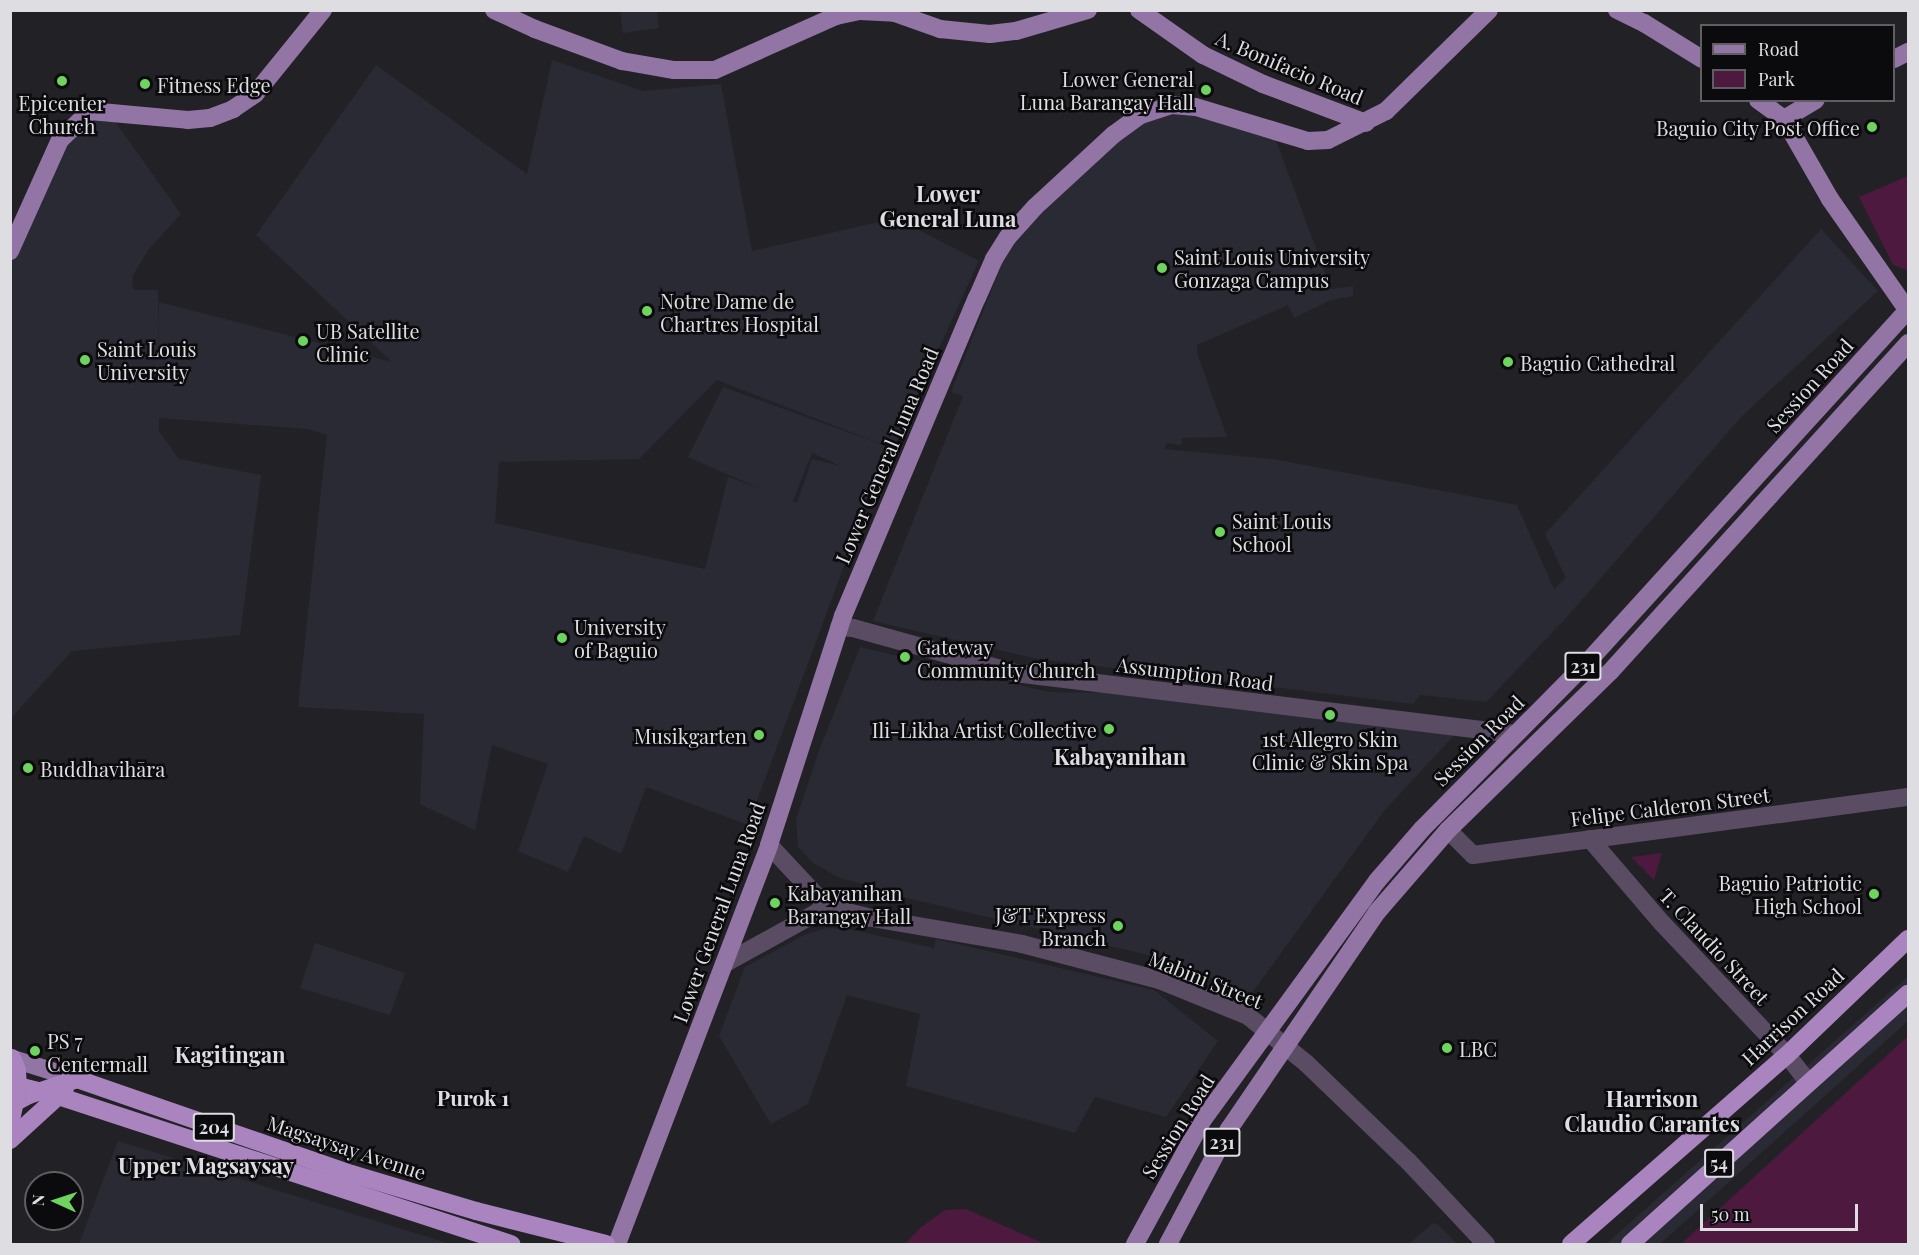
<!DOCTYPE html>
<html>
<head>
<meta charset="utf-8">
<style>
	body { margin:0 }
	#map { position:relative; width:1919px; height:1255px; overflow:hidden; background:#212126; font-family:"Playfair Display",serif }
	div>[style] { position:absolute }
	.built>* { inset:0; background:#2a2a34 }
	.green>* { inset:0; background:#4e193f }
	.minor>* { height:18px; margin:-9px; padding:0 9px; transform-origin:9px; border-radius:9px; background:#5a4c63 }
	.major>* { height:18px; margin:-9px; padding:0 9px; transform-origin:9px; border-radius:9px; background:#9274a5 }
	.highway>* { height:18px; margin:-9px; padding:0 9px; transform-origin:9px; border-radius:9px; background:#a984bf }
	.dots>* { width:16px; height:16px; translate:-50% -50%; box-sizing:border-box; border:3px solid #0b0b0d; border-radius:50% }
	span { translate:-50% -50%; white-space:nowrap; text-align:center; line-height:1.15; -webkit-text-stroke:5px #0b0b0d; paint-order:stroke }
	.shield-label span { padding:2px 4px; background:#0b0b0d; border:2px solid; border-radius:4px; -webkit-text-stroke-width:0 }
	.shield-label { font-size:18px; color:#dedee2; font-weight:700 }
	.street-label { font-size:20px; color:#dedee2 }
	.poi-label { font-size:20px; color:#dedee2 }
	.right { translate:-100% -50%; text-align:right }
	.left { translate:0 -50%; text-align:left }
	.neighbourhood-label { font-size:21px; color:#dedee2; font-weight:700 }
	.quarter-label { font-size:22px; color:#dedee2; font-weight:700 }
	.frame { position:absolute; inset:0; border:12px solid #dedee2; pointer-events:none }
	.legend { position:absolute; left:1700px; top:24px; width:195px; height:78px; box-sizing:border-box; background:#0b0b0d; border:2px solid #5f5f62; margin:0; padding:8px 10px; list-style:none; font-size:18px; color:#dedee2 }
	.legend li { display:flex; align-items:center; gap:12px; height:30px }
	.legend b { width:30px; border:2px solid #5f5f62 }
	.north { position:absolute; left:24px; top:1171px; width:60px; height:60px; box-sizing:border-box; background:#0b0b0d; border:2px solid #5f5f62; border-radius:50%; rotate:273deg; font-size:16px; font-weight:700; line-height:24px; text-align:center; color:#dedee2 }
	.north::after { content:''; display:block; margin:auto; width:21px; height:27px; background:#6fd360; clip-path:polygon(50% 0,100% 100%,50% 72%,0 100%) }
	.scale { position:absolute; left:1700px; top:1204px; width:158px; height:27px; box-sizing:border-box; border:3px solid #dedee2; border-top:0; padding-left:8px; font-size:18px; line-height:21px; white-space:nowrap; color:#dedee2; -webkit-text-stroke:4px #0b0b0d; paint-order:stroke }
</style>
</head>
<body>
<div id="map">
	<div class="built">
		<div style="clip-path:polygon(620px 11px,657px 11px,659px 28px,623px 33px)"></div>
		<div style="clip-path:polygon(evenodd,552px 60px,643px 91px,721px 84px,752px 251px,896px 218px,979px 261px,893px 448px,889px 447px,882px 482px,876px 480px,748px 825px,646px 787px,621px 854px,584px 836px,568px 872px,518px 851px,548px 764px,492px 745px,475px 830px,420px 804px,424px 714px,298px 707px,327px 435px,308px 429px,159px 418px,159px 431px,179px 459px,261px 475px,240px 635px,72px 651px,11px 718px,11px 260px,61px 147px,92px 114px,114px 120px,181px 214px,149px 249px,133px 275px,132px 286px,135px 290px,158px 290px,159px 356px,159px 302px,392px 362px,256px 235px,376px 65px,527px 174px,552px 60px,717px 380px,889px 447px,723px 387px,688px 457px,759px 488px,728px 477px,705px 569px,495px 523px,499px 462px,639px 459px,717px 380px,552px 60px,812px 453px,841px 466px,812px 459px,797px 503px,793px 501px,812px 453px)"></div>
		<div style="clip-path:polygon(1172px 110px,1274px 135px,1331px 289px,1353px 286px,1353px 296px,1331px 300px,1294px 318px,1288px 305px,1197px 345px,1197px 353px,1227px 437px,1183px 438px,1181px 445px,1167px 443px,1164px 449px,1273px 459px,1517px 505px,1554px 589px,1566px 578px,1545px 534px,1821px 229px,1878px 291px,1742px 416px,1567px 617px,1486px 702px,1420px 695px,1413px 704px,1038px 659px,873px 621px,963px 396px,951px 392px,1010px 243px,1142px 119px)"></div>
		<div style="clip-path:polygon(860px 647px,1049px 692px,1112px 693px,1459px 730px,1384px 811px,1252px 993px,1157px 957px,886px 893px,890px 891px,840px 878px,813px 863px,798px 847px,796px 819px,819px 751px)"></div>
		<div style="clip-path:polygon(827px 928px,848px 929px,934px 948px,936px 939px,1154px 990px,1218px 1041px,1166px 1117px,1095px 1097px,1075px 1133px,906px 1086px,920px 1014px,847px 995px,808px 1104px,771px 1124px,719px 1036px,745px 967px,804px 935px)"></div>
		<div style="clip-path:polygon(315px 943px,405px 973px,390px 1015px,300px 988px)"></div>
		<div style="clip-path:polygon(1908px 976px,1908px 1021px,1660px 1244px,1606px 1244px)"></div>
		<div style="clip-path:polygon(118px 1141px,444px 1242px,451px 1244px,79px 1244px)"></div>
		<div style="clip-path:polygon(1433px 1223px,1439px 1225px,1457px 1244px,1409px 1244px)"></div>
	</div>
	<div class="green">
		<div style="clip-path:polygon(1908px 176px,1908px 270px,1907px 270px,1893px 265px,1859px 197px)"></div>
		<div style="clip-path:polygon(1662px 853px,1654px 880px,1631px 857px)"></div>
		<div style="clip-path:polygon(1908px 1036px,1908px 1244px,1681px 1244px)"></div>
		<div style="clip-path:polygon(966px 1209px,1045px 1244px,905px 1244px,920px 1228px,945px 1210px)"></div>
	</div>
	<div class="minor">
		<div style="left:839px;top:627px;width:14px;rotate:4deg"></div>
		<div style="left:853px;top:628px;width:168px;rotate:15.5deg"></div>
		<div style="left:1015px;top:673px;width:503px;rotate:6.97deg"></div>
		<div style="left:1448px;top:830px;width:35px;rotate:45deg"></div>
		<div style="left:1473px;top:855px;width:439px;rotate:-7.6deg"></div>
		<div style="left:1590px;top:839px;width:111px;rotate:49.4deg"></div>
		<div style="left:1662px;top:923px;width:182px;rotate:46.6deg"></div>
		<div style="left:1787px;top:1055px;width:34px;rotate:52deg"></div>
		<div style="left:769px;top:845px;width:85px;rotate:46.9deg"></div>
		<div style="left:827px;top:907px;width:46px;rotate:13.7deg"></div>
		<div style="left:872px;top:918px;width:152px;rotate:9.8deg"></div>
		<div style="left:1022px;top:944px;width:142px;rotate:14.7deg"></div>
		<div style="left:1159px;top:980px;width:96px;rotate:22deg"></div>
		<div style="left:1248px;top:1016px;width:75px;rotate:39deg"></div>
		<div style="left:1306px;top:1063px;width:141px;rotate:43.9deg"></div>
		<div style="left:1408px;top:1161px;width:114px;rotate:46.8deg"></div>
		<div style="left:724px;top:964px;width:118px;rotate:-29deg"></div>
	</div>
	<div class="major">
		<div style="left:494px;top:10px;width:45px;rotate:24.9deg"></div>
		<div style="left:535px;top:29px;width:93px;rotate:20.2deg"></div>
		<div style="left:622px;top:61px;width:53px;rotate:9.8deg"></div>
		<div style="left:674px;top:70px;width:41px"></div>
		<div style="left:715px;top:70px;width:133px;rotate:-24.1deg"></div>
		<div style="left:836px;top:16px;width:25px;rotate:-12deg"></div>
		<div style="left:860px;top:11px;width:35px;rotate:3deg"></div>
		<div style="left:895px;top:13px;width:48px;rotate:19.6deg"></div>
		<div style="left:940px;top:29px;width:50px;rotate:5.7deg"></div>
		<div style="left:990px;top:34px;width:26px;rotate:-7deg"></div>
		<div style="left:1016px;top:31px;width:75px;rotate:-16.3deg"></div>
		<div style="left:1139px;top:10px;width:78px;rotate:35.1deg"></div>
		<div style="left:1203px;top:55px;width:67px;rotate:25.8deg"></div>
		<div style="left:1263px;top:84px;width:110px;rotate:20.7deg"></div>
		<div style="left:1617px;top:10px;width:30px;rotate:26deg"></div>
		<div style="left:1644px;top:23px;width:68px;rotate:31.8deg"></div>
		<div style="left:1894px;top:59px;width:16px;rotate:-27deg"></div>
		<div style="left:1758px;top:100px;width:32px;rotate:36deg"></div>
		<div style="left:1784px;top:119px;width:92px;rotate:60.1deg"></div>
		<div style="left:1830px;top:199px;width:136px;rotate:55.1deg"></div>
		<div style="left:1784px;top:119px;width:37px;rotate:-31deg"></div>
		<div style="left:10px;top:251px;width:122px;rotate:-65.8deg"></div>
		<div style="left:60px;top:140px;width:42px;rotate:-44deg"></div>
		<div style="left:90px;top:111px;width:98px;rotate:5.2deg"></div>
		<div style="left:188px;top:120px;width:22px;rotate:-5deg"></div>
		<div style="left:210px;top:118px;width:25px;rotate:-21deg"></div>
		<div style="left:233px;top:109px;width:27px;rotate:-34deg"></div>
		<div style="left:255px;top:94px;width:108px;rotate:-51deg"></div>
		<div style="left:10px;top:1058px;width:70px;rotate:17.4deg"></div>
		<div style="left:617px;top:1244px;width:427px;rotate:-69.1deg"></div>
		<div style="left:769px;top:845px;width:241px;rotate:-72.1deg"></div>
		<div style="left:843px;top:616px;width:345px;rotate:-67.2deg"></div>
		<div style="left:977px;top:298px;width:43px;rotate:-66.4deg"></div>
		<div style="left:994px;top:259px;width:26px;rotate:-58deg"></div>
		<div style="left:1008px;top:237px;width:40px;rotate:-48deg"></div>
		<div style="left:1035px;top:207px;width:106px;rotate:-42.7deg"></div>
		<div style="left:1113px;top:135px;width:34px;rotate:-36deg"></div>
		<div style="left:1141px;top:115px;width:33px;rotate:-18deg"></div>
		<div style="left:1172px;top:105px;width:24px;rotate:5deg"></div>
		<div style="left:1196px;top:107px;width:117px;rotate:16.9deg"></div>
		<div style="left:1308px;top:141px;width:20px;rotate:-3deg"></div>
		<div style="left:1328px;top:140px;width:65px;rotate:-26.6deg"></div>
		<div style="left:1386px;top:111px;width:144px;rotate:-44.4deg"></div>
		<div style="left:1135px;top:1244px;width:140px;rotate:-61.4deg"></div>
		<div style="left:1202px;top:1121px;width:297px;rotate:-53.9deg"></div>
		<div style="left:1377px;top:881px;width:69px;rotate:-49.1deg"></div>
		<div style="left:1422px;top:829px;width:243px;rotate:-45.3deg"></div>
		<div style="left:1593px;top:656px;width:468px;rotate:-47.7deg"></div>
		<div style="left:1168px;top:1244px;width:130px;rotate:-62.1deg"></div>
		<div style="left:1229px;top:1129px;width:263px;rotate:-55.7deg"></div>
		<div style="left:1377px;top:912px;width:108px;rotate:-49.1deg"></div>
		<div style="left:1448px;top:830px;width:226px;rotate:-44.3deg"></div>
		<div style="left:1610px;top:672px;width:444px;rotate:-47.8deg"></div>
	</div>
	<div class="highway">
		<div style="left:18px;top:1086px;width:41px;rotate:14deg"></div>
		<div style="left:58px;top:1096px;width:477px;rotate:18.1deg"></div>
		<div style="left:10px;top:1105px;width:21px;rotate:-28deg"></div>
		<div style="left:29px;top:1095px;width:51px;rotate:-18.4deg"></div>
		<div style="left:77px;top:1079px;width:291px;rotate:19.1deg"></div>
		<div style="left:352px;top:1174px;width:129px;rotate:16.6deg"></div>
		<div style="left:476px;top:1211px;width:134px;rotate:14.2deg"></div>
		<div style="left:10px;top:1125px;width:40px;rotate:-78deg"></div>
		<div style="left:18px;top:1086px;width:16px;rotate:-94deg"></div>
		<div style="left:17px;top:1070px;width:13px;rotate:-113deg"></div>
		<div style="left:10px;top:1140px;width:74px;rotate:-42.3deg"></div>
		<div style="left:1571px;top:1244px;width:287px;rotate:-41.2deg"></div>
		<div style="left:1787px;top:1055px;width:168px;rotate:-43.8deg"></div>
		<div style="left:1630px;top:1244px;width:374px;rotate:-42deg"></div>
	</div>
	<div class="dots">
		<div style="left:62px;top:81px;background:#6fd360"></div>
		<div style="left:145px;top:84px;background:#6fd360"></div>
		<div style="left:1206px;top:90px;background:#6fd360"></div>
		<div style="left:1872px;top:127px;background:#6fd360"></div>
		<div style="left:1162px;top:268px;background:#6fd360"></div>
		<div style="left:647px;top:311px;background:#6fd360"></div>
		<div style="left:303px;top:341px;background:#6fd360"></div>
		<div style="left:85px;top:360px;background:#6fd360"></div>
		<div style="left:1508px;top:362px;background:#6fd360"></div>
		<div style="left:1220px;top:532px;background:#6fd360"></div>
		<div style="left:562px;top:638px;background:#6fd360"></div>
		<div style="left:905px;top:657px;background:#6fd360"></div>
		<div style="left:1330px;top:715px;background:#6fd360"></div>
		<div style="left:1109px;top:729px;background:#6fd360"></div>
		<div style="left:759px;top:735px;background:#6fd360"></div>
		<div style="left:28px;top:768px;background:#6fd360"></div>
		<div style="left:1874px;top:894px;background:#6fd360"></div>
		<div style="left:775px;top:903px;background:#6fd360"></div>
		<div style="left:1118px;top:926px;background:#6fd360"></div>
		<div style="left:1447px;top:1048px;background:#6fd360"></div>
		<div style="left:35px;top:1051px;background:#6fd360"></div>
	</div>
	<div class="shield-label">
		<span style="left:1583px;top:666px">231</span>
		<span style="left:214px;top:1127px">204</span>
		<span style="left:1222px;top:1142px">231</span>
		<span style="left:1719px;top:1163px">54</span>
	</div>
	<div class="street-label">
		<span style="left:1290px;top:67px;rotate:23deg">A. Bonifacio Road</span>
		<span style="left:1809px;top:385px;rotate:-48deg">Session Road</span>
		<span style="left:886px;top:455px;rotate:-67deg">Lower General Luna Road</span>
		<span style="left:1195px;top:673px;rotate:7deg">Assumption Road</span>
		<span style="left:1478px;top:740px;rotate:-45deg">Session Road</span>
		<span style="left:1670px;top:806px;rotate:-7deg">Felipe Calderon Street</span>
		<span style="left:718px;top:912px;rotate:-70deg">Lower General Luna Road</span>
		<span style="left:1715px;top:946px;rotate:47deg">T. Claudio Street</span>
		<span style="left:1206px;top:979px;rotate:22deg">Mabini Street</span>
		<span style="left:1792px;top:1016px;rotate:-43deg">Harrison Road</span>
		<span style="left:1177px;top:1126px;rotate:-58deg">Session Road</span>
		<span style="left:347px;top:1147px;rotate:18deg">Magsaysay Avenue</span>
	</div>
	<div class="poi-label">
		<span class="right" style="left:1194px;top:90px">Lower General<br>Luna Barangay Hall</span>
		<span class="left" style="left:157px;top:84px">Fitness Edge</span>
		<span style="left:62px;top:114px">Epicenter<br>Church</span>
		<span class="right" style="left:1860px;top:127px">Baguio City Post Office</span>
		<span class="left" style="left:1174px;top:268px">Saint Louis University<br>Gonzaga Campus</span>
		<span class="left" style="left:660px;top:312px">Notre Dame de<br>Chartres Hospital</span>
		<span class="left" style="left:316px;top:342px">UB Satellite<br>Clinic</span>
		<span class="left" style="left:97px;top:360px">Saint Louis<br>University</span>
		<span class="left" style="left:1520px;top:362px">Baguio Cathedral</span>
		<span class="left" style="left:1232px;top:532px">Saint Louis<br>School</span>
		<span class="left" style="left:574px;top:638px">University<br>of Baguio</span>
		<span class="left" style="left:917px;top:658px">Gateway<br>Community Church</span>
		<span class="right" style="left:1097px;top:729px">Ili-Likha Artist Collective</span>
		<span class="right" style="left:747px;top:735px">Musikgarten</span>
		<span style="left:1330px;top:750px">1st Allegro Skin<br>Clinic &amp; Skin Spa</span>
		<span class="left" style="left:40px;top:768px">Buddhavihāra</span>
		<span class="right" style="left:1862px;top:894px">Baguio Patriotic<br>High School</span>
		<span class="left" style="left:787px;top:904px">Kabayanihan<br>Barangay Hall</span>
		<span class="right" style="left:1106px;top:926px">J&amp;T Express<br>Branch</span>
		<span class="left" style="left:47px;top:1052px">PS 7<br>Centermall</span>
		<span class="left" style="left:1459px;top:1048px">LBC</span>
	</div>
	<div class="neighbourhood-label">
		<span style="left:473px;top:1097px">Purok 1</span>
	</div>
	<div class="quarter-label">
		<span style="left:948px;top:206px">Lower<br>General Luna</span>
		<span style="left:1120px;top:757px">Kabayanihan</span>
		<span style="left:230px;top:1055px">Kagitingan</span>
		<span style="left:1652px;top:1111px">Harrison<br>Claudio Carantes</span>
		<span style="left:206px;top:1166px">Upper Magsaysay</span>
	</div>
	<div class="frame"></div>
	<ul class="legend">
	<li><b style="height:8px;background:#9274a5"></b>Road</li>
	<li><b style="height:16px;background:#4e193f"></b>Park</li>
	</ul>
	<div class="north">N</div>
	<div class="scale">50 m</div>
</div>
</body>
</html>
